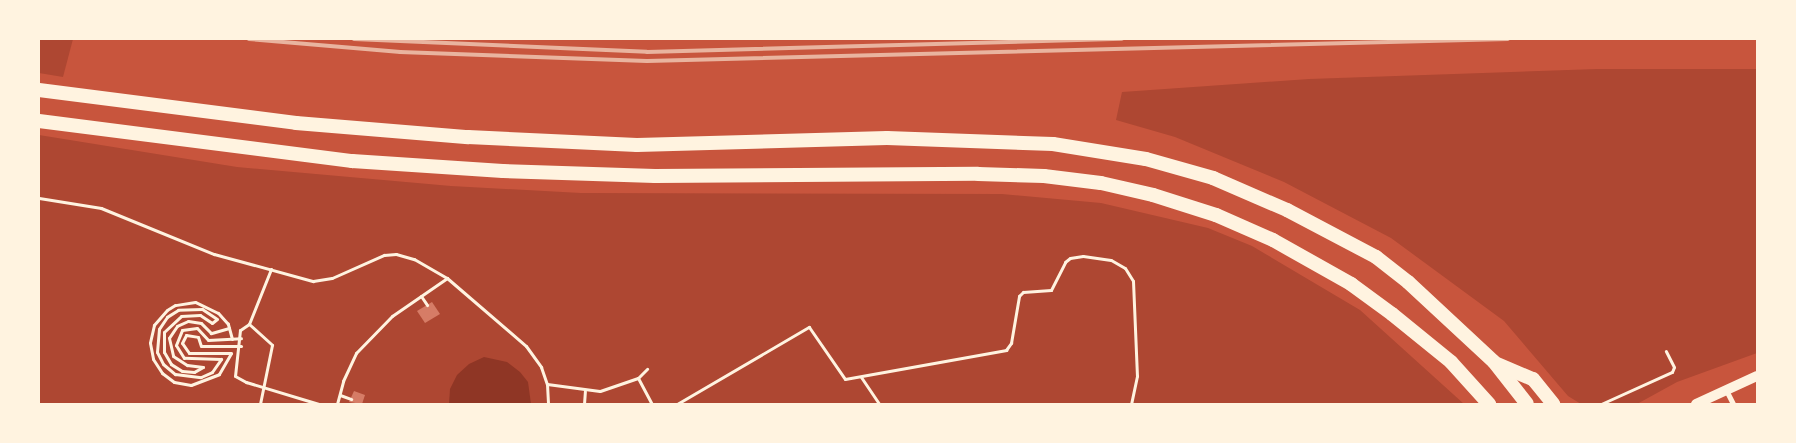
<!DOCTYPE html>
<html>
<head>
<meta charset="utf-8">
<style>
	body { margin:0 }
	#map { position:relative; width:1796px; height:443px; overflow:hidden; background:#c8553d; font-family:Overpass,sans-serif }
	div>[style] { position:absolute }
	.green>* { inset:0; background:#ae4732 }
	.water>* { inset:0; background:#8f3625 }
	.building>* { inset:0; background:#d67c66 }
	.path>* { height:3px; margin:-1.5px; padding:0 1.5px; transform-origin:1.5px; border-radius:1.5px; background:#fff3e0 }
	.minor>* { height:5px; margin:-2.5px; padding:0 2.5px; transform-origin:2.5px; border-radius:2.5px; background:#fff3e0 }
	.secondary>* { height:10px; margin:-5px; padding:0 5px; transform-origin:5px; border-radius:5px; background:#fff3e0 }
	.trunk>* { height:14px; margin:-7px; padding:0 7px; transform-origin:7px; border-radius:7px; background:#fff3e0 }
	.rail>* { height:4px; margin:-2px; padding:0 2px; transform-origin:2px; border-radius:2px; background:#e9b49f }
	span { translate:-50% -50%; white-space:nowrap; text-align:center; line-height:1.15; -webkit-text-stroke:5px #fff3e0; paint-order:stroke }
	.frame { position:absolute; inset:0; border:40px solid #fff3e0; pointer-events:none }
</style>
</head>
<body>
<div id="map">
	<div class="green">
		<div style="clip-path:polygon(39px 39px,73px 39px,63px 77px,39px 73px)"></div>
		<div style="clip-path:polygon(1597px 69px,1757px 69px,1757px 353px,1677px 382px,1637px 404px,1581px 404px,1568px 396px,1504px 321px,1391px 238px,1284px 182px,1175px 137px,1116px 120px,1122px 92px,1309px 79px)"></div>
		<div style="clip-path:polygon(39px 135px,237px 167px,451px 186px,581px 193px,1002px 194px,1101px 203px,1208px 228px,1252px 246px,1360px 310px,1464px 404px,39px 404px)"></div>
	</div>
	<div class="water">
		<div style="clip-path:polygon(484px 357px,507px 362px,520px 372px,528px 382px,531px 404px,449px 404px,450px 389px,457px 375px,469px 364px)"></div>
	</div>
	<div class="building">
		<div style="clip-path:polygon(432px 302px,440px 314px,425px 323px,417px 311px)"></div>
		<div style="clip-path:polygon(354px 391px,365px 395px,362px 404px,349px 402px)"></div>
	</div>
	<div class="path">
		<div style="left:39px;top:198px;width:63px;rotate:9.2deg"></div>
		<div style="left:101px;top:208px;width:122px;rotate:22.2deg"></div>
		<div style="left:214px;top:254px;width:103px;rotate:15.3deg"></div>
		<div style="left:313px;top:281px;width:19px;rotate:-9deg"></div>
		<div style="left:332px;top:278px;width:57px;rotate:-23.9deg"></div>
		<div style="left:384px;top:255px;width:12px;rotate:-5deg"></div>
		<div style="left:396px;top:254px;width:19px;rotate:16deg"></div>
		<div style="left:414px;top:259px;width:38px;rotate:30deg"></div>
		<div style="left:447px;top:278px;width:104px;rotate:40.7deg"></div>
		<div style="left:526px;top:346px;width:26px;rotate:54deg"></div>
		<div style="left:541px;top:367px;width:18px;rotate:71deg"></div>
		<div style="left:547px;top:384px;width:20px;rotate:87deg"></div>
		<div style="left:271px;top:269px;width:59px;rotate:111.8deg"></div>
		<div style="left:249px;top:324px;width:11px;rotate:146deg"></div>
		<div style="left:240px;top:330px;width:46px;rotate:96.2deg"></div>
		<div style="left:235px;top:376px;width:13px;rotate:29deg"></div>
		<div style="left:246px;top:382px;width:76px;rotate:16.8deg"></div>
		<div style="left:421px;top:296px;width:11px;rotate:56deg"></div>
		<div style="left:249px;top:324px;width:31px;rotate:42deg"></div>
		<div style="left:272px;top:345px;width:60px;rotate:101.5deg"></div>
		<div style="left:229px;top:328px;width:19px;rotate:164deg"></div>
		<div style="left:211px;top:333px;width:14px;rotate:-135deg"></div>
		<div style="left:201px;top:323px;width:13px;rotate:-171deg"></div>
		<div style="left:188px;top:321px;width:12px;rotate:156deg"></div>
		<div style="left:177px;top:326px;width:14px;rotate:124deg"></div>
		<div style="left:169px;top:338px;width:18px;rotate:77deg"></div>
		<div style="left:173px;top:356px;width:17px;rotate:33deg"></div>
		<div style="left:187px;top:365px;width:16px;rotate:7deg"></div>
		<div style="left:203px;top:367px;width:10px;rotate:151deg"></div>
		<div style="left:194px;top:372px;width:12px;rotate:-175deg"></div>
		<div style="left:182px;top:371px;width:13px;rotate:-148deg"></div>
		<div style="left:171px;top:364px;width:14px;rotate:-120deg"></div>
		<div style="left:164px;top:352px;width:20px;rotate:-90deg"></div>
		<div style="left:164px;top:332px;width:23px;rotate:-43deg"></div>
		<div style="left:181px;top:316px;width:19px;rotate:-3deg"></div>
		<div style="left:200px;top:315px;width:14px;rotate:34deg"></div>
		<div style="left:212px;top:323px;width:6px;rotate:-39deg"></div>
		<div style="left:217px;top:319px;width:18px;rotate:-146deg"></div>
		<div style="left:202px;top:309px;width:24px;rotate:178deg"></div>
		<div style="left:178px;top:310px;width:13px;rotate:148deg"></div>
		<div style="left:167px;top:317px;width:14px;rotate:124deg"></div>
		<div style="left:159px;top:329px;width:23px;rotate:95deg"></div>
		<div style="left:157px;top:352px;width:13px;rotate:63deg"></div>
		<div style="left:163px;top:364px;width:16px;rotate:40deg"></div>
		<div style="left:175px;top:374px;width:26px;rotate:7deg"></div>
		<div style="left:201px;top:377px;width:12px;rotate:-24deg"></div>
		<div style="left:212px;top:372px;width:16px;rotate:-55deg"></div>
		<div style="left:221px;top:359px;width:37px;rotate:-178deg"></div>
		<div style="left:184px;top:358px;width:15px;rotate:-122deg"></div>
		<div style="left:176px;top:345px;width:16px;rotate:-68deg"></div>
		<div style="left:182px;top:330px;width:15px;rotate:-8deg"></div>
		<div style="left:197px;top:328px;width:16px;rotate:47deg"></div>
		<div style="left:208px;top:340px;width:33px;rotate:-3deg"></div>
		<div style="left:232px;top:339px;width:16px;rotate:-105deg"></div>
		<div style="left:228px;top:324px;width:15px;rotate:-132deg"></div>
		<div style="left:218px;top:313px;width:25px;rotate:-154deg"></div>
		<div style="left:195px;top:302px;width:20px;rotate:171deg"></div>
		<div style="left:175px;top:305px;width:9px;rotate:148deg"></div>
		<div style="left:167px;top:310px;width:20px;rotate:131deg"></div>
		<div style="left:154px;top:325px;width:18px;rotate:103deg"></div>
		<div style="left:150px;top:343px;width:16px;rotate:79deg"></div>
		<div style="left:153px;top:359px;width:17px;rotate:57deg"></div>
		<div style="left:162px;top:373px;width:15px;rotate:37deg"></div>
		<div style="left:174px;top:382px;width:17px;rotate:10deg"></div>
		<div style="left:191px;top:385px;width:30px;rotate:-21deg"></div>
		<div style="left:219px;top:374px;width:24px;rotate:-60deg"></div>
		<div style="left:231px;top:353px;width:42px;rotate:180deg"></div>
		<div style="left:189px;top:353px;width:12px;rotate:-125deg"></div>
		<div style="left:182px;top:343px;width:9px;rotate:-63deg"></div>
		<div style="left:186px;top:335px;width:12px;rotate:9deg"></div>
		<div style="left:198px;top:337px;width:9px;rotate:72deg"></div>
		<div style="left:201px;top:346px;width:40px"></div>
		<div style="left:861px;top:377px;width:32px;rotate:56deg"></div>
		<div style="left:638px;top:378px;width:13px;rotate:-45deg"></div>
		<div style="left:547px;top:384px;width:53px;rotate:7.5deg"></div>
		<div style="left:600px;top:391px;width:40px;rotate:-18.9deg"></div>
		<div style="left:638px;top:378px;width:30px;rotate:62deg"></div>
		<div style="left:340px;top:395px;width:12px;rotate:20deg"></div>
		<div style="left:337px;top:404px;width:24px;rotate:-75deg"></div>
		<div style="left:343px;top:381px;width:31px;rotate:-65deg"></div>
		<div style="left:356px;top:353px;width:52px;rotate:-45.8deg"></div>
		<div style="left:392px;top:316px;width:67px;rotate:-34.6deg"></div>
		<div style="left:584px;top:404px;width:13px;rotate:-86deg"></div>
		<div style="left:677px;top:404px;width:153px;rotate:-30.3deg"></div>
		<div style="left:809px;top:327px;width:63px;rotate:55.3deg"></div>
		<div style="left:845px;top:379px;width:164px;rotate:-10.2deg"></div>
		<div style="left:1006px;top:350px;width:9px;rotate:-54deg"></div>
		<div style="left:1011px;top:343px;width:48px;rotate:-80.3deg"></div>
		<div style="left:1019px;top:296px;width:6px;rotate:-45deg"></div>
		<div style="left:1023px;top:292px;width:28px;rotate:-4deg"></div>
		<div style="left:1051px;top:290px;width:31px;rotate:-63deg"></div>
		<div style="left:1065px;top:262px;width:6px;rotate:-39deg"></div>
		<div style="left:1070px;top:258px;width:13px;rotate:-9deg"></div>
		<div style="left:1083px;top:256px;width:28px;rotate:8deg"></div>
		<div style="left:1111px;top:260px;width:16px;rotate:30deg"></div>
		<div style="left:1125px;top:268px;width:15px;rotate:58deg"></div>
		<div style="left:1133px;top:281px;width:95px;rotate:87.6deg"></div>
		<div style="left:1137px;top:376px;width:29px;rotate:102deg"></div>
		<div style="left:1601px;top:404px;width:78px;rotate:-24.3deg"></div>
		<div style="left:1672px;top:372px;width:5px;rotate:-68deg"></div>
		<div style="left:1674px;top:367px;width:18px;rotate:-117deg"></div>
	</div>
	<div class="minor">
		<div style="left:1726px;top:390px;width:16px;rotate:63deg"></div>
	</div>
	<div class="secondary">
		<div style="left:1696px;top:404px;width:67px;rotate:-24.7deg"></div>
	</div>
	<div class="trunk">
		<div style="left:39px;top:90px;width:259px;rotate:7.3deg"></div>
		<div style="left:296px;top:123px;width:173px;rotate:4.7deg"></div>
		<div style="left:468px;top:137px;width:169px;rotate:2.7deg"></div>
		<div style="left:637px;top:145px;width:250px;rotate:-1.6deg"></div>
		<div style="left:887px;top:138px;width:166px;rotate:2.1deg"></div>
		<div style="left:1053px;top:144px;width:94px;rotate:9.2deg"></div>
		<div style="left:1146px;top:159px;width:70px;rotate:15.8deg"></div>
		<div style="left:1213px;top:178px;width:81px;rotate:23.4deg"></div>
		<div style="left:1287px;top:210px;width:101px;rotate:27.8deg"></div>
		<div style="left:1376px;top:257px;width:41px;rotate:38deg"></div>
		<div style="left:1408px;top:282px;width:117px;rotate:42.9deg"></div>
		<div style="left:1494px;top:362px;width:53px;rotate:51.8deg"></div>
		<div style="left:39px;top:121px;width:316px;rotate:7.3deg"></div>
		<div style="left:352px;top:161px;width:151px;rotate:3.8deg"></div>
		<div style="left:503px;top:171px;width:152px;rotate:1.9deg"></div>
		<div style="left:655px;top:176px;width:323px;rotate:-0.4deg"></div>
		<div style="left:978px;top:174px;width:66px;rotate:1.7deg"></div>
		<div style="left:1044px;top:176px;width:57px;rotate:7deg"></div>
		<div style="left:1101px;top:183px;width:53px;rotate:13deg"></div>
		<div style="left:1153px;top:195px;width:66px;rotate:17.6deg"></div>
		<div style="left:1216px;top:215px;width:62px;rotate:23.7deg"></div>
		<div style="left:1273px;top:240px;width:90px;rotate:29.4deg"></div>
		<div style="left:1351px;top:284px;width:51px;rotate:36.2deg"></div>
		<div style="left:1392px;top:314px;width:76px;rotate:39.1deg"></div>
		<div style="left:1451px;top:362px;width:57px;rotate:47.9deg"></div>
		<div style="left:1497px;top:364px;width:39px;rotate:23deg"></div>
		<div style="left:1533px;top:379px;width:32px;rotate:51deg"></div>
	</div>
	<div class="rail">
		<div style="left:249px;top:39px;width:152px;rotate:4.9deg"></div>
		<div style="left:400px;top:52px;width:247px;rotate:2.1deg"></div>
		<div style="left:647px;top:61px;width:861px;rotate:-1.46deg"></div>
		<div style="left:354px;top:39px;width:293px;rotate:2.5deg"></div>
		<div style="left:647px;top:52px;width:475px;rotate:-1.6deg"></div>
	</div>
	<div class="frame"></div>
</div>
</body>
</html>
